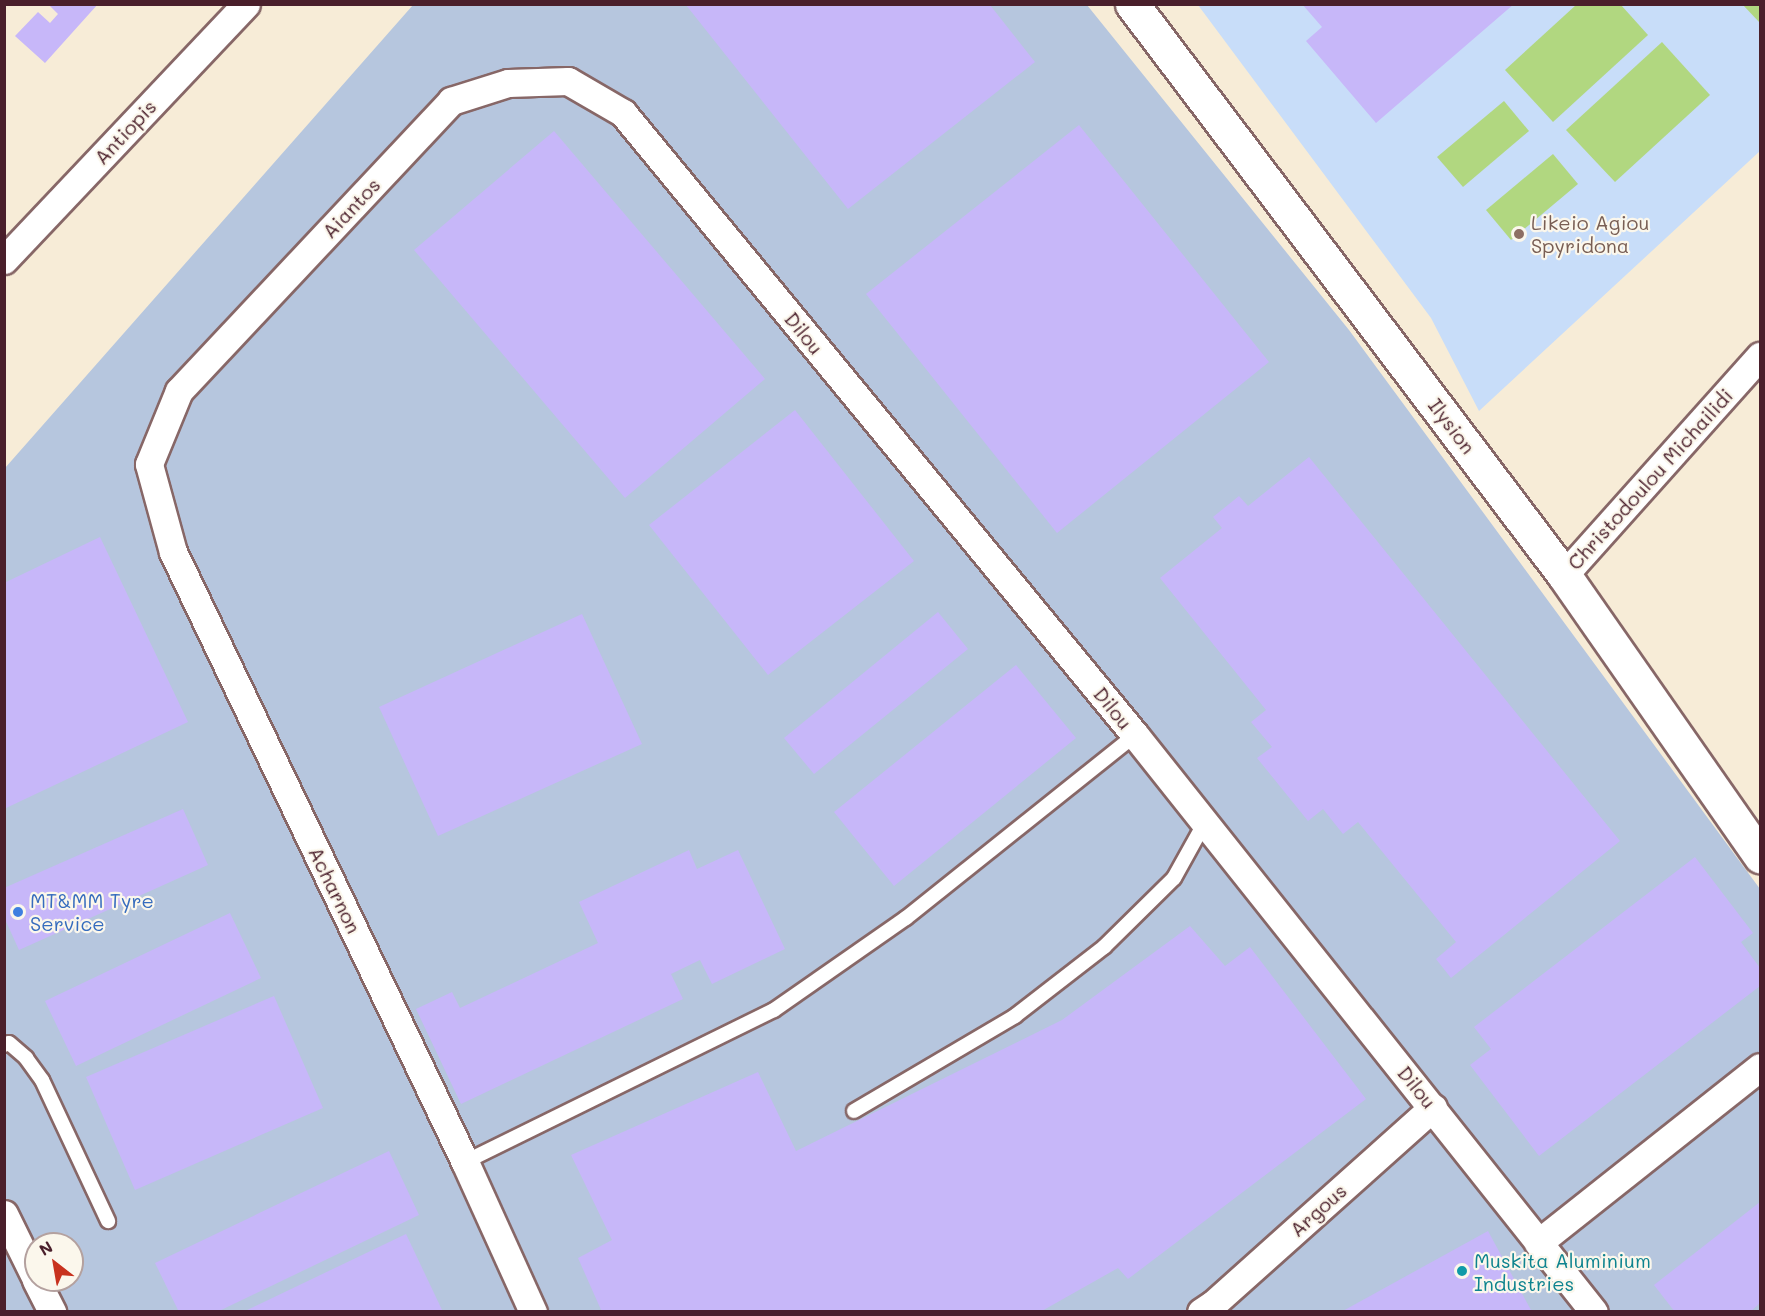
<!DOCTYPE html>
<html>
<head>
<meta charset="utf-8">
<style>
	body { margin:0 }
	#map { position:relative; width:1765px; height:1316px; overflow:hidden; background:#f7ecd7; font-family:Mali,sans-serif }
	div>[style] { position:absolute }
	.built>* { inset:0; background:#c8ddf9 }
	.industrial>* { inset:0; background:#b6c6de }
	.green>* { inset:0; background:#b1d780 }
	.building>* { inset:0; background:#c7b7f9 }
	.roads { filter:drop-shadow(2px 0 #876767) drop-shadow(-2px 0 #876767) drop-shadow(0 2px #876767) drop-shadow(0 -2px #876767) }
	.service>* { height:14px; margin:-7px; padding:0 7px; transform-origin:7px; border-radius:7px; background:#fff }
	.minor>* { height:27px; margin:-13.5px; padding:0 13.5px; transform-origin:13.5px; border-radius:13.5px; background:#fff }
	.tertiary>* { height:33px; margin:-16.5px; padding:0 16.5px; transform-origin:16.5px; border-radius:16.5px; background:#fff }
	.dots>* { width:16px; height:16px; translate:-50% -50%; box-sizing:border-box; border:3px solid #fbf7ec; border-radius:50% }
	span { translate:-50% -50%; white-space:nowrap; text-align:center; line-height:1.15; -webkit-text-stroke:4.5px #fbf7ec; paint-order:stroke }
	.street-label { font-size:20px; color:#4a1f2b }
	.education-label { font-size:20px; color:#785e54 }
	.left { translate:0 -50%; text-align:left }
	.shop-label { font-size:20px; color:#366cbe }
	.culture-label { font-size:20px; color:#0d838f }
	.frame { position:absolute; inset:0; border:6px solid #4a1f2b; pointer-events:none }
	.north { position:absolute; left:24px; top:1232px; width:60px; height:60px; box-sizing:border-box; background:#fbf7ec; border:2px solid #b4a19f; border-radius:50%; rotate:329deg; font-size:16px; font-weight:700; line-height:24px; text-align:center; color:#4a1f2b }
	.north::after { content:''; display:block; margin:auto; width:21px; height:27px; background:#c8321e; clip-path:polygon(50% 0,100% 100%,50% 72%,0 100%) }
</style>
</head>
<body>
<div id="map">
	<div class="built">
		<div style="clip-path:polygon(1198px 5px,1760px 5px,1760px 151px,1479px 411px,1431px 318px)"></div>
	</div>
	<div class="industrial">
		<div style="clip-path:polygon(evenodd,413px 5px,1087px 5px,1349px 330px,1760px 889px,1760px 1311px,5px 1312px,5px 468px,413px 5px,36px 1244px,72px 1244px,72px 1280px,36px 1280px,36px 1244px)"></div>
	</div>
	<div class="green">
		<div style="clip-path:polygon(1576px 5px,1621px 5px,1648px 35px,1553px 122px,1505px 70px)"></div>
		<div style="clip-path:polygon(1743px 5px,1760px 5px,1760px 23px)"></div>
		<div style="clip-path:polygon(1662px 42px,1710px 95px,1615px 182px,1566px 130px)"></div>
		<div style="clip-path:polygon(1504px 101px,1529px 131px,1463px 187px,1437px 157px)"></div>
		<div style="clip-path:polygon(1553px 154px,1578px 184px,1511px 240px,1486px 210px)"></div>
	</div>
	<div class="building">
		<div style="clip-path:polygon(48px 4px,98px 4px,45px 63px,15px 36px,38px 12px,50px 23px,58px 14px)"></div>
		<div style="clip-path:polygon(1302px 4px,1514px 4px,1376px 123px,1306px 41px,1322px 27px)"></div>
		<div style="clip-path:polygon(686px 5px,990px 5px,1035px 62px,848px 209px)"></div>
		<div style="clip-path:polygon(1079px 125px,1269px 362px,1057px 533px,866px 294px)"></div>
		<div style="clip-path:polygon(554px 131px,765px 379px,625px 498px,414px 250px)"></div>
		<div style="clip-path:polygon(795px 410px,914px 561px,768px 675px,649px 525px)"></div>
		<div style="clip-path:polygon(1309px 457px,1620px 841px,1451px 978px,1436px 959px,1456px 942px,1358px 822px,1343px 834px,1323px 809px,1308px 821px,1257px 758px,1272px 747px,1251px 722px,1266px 710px,1160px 578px,1222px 528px,1213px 517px,1239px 496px,1248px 506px)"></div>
		<div style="clip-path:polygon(100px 537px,188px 722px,4px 809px,4px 583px)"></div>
		<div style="clip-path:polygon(938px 612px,968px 649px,814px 774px,784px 738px)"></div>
		<div style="clip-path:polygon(582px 614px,642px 744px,438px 836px,379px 707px)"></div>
		<div style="clip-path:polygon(1016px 665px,1076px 738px,894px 886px,834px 812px)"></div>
		<div style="clip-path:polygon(183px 809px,208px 865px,19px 950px,4px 917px,4px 888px)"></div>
		<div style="clip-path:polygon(689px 850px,697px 869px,738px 850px,785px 949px,712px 984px,700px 960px,671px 974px,683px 999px,461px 1104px,416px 1009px,452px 992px,460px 1008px,598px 943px,579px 902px)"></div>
		<div style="clip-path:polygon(1695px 857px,1753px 933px,1741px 942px,1760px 968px,1760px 986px,1539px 1156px,1470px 1065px,1491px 1049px,1474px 1027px)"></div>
		<div style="clip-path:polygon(230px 913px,261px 978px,76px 1066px,45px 1001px)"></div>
		<div style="clip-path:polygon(1190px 926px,1225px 966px,1250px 947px,1366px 1099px,1128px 1279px,1118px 1268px,1040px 1312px,602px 1312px,578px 1258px,612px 1240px,571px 1155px,758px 1072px,796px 1151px,1062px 1020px)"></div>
		<div style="clip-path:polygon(274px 996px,323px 1108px,135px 1190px,86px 1077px)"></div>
		<div style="clip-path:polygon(389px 1151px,419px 1215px,217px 1312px,179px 1312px,155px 1263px)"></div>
		<div style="clip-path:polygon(1760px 1202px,1760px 1303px,1750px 1312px,1675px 1312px,1654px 1285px)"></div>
		<div style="clip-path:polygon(1488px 1231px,1532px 1312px,1341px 1312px)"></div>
		<div style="clip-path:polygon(406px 1234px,443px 1312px,243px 1312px)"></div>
	</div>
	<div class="roads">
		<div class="service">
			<div style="left:4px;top:1045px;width:5px;rotate:-22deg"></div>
			<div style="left:9px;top:1043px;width:23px;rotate:41deg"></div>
			<div style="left:26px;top:1058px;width:27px;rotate:54deg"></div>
			<div style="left:42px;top:1080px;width:156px;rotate:64.9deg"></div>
			<div style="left:854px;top:1111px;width:187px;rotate:-30.5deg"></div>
			<div style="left:1015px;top:1016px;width:113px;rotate:-37.8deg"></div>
			<div style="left:1104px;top:947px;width:98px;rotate:-44.6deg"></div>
			<div style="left:1174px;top:878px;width:64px;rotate:-61deg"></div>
			<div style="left:465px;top:1162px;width:344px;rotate:-26.2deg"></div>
			<div style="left:774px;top:1010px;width:161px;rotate:-34.9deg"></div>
			<div style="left:906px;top:918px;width:293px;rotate:-38.6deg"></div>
		</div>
		<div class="minor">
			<div style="left:4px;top:260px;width:352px;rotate:-46.6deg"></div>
			<div style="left:1564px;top:575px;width:294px;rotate:-48.2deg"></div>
			<div style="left:4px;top:1214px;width:72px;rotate:63.8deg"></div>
			<div style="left:1538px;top:1243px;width:283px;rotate:-38.4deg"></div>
			<div style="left:36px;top:1280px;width:36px;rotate:63deg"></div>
			<div style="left:533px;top:1312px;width:165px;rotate:-114.4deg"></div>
			<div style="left:465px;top:1162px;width:676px;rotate:-115.58deg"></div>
			<div style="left:173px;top:552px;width:91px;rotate:-105.3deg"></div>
			<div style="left:149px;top:464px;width:79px;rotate:-67.7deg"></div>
			<div style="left:179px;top:391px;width:398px;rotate:-46.8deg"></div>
			<div style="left:451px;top:101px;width:60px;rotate:-17.5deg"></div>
			<div style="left:508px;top:83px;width:60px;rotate:-1.9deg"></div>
			<div style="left:568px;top:81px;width:64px;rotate:30.2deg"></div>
			<div style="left:623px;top:113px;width:806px;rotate:50.54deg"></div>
			<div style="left:1135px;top:735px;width:737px;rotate:51.5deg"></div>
			<div style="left:1201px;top:1312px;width:14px;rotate:-34deg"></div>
			<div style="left:1213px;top:1304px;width:295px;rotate:-41.8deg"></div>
		</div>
		<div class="tertiary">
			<div style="left:1132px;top:4px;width:716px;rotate:52.89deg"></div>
			<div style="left:1564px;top:575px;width:343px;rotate:55.1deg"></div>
		</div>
	</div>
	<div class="dots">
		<div style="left:1519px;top:234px;background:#8d6e63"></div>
		<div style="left:18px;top:912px;background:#3f7fe0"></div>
		<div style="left:1462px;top:1271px;background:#0f9aa8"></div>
	</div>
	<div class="street-label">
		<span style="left:125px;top:132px;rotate:-47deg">Antiopis</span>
		<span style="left:351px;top:208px;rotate:-47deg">Aiantos</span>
		<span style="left:804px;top:333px;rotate:51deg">Dilou</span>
		<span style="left:1452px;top:426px;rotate:53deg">Ilysion</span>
		<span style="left:1650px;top:479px;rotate:-48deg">Christodoulou Michailidi</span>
		<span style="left:1113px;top:708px;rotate:51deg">Dilou</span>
		<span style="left:335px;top:890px;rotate:64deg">Acharnon</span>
		<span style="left:1417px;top:1087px;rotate:51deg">Dilou</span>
		<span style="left:1318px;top:1210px;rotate:-42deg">Argous</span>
	</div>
	<div class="education-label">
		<span class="left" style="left:1531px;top:234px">Likeio Agiou<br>Spyridona</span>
	</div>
	<div class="shop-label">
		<span class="left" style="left:30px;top:912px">MT&amp;MM Tyre<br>Service</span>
	</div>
	<div class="culture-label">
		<span class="left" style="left:1474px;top:1272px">Muskita Aluminium<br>Industries</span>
	</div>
	<div class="frame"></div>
	<div class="north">N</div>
</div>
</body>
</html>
